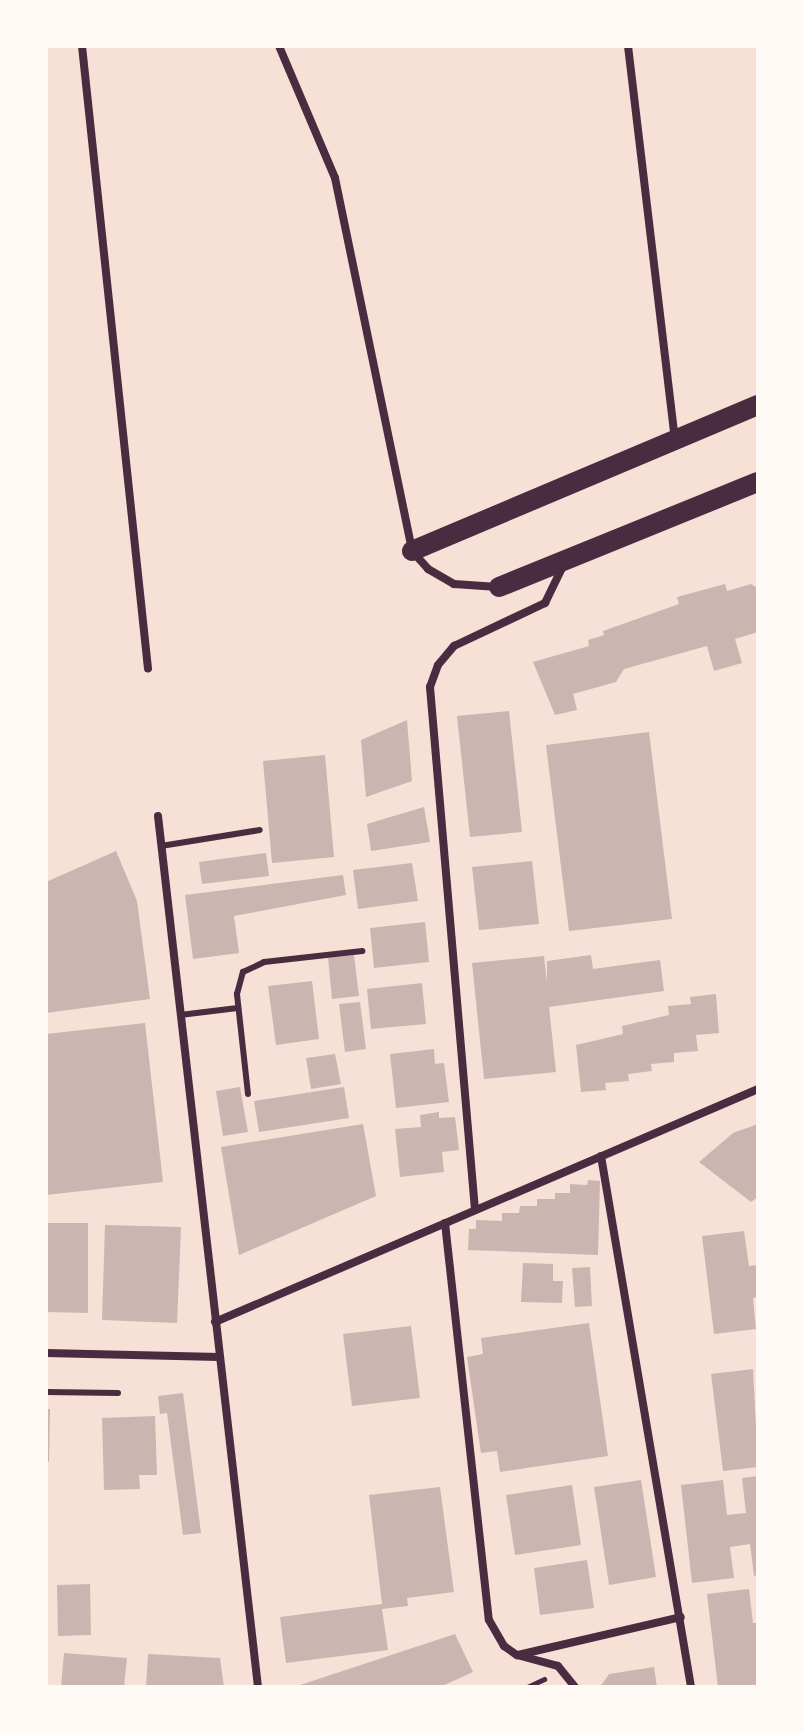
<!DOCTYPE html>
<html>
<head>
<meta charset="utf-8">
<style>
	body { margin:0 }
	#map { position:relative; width:804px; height:1733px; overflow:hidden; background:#f7e1d7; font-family:Figtree,sans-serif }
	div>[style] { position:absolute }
	.building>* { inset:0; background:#ccb4b1 }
	.path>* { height:5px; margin:-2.5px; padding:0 2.5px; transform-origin:2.5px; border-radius:2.5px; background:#4a2c40 }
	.service>* { height:6px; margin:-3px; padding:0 3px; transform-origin:3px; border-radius:3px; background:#4a2c40 }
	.minor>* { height:8px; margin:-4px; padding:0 4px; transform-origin:4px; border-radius:4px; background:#4a2c40 }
	.primary>* { height:20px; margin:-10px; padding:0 10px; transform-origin:10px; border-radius:10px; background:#4a2c40 }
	span { translate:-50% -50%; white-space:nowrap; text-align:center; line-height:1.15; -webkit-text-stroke:8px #fffaf5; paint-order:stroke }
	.frame { position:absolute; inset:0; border:48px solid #fffaf5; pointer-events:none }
</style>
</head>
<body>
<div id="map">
	<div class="building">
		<div style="clip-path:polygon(725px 584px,727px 591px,751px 584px,758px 588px,758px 632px,735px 639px,742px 663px,714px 671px,707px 646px,624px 669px,616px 682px,573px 694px,577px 710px,555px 715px,533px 662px,589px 646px,588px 640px,604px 635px,603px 631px,679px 604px,677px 597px)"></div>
		<div style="clip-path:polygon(509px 711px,522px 832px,470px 837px,457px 716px)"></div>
		<div style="clip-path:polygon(407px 720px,412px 781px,366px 797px,361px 740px)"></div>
		<div style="clip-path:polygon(649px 732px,672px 919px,569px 931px,546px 745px)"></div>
		<div style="clip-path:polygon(325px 755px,334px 857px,272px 863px,263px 761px)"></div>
		<div style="clip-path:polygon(424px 807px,430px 842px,371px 851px,367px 824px)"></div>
		<div style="clip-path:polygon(116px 851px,137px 901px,150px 999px,46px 1013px,46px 882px)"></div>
		<div style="clip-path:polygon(266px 853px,269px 876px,202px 884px,199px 862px)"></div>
		<div style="clip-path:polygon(532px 861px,539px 924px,479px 930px,472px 867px)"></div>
		<div style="clip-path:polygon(412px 863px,418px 901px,358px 909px,353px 870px)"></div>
		<div style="clip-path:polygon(343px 875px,346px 895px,234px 916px,239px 953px,193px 959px,185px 895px)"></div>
		<div style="clip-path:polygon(425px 922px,429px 962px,374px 968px,370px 928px)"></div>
		<div style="clip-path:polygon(354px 955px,359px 996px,332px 999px,328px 958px)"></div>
		<div style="clip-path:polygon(591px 955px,593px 969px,660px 960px,664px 991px,549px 1007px,556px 1072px,484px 1079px,472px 963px,544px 956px,547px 983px,547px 961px)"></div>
		<div style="clip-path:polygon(312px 981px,319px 1039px,276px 1045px,268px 986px)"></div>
		<div style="clip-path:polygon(422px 983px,426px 1024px,371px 1029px,367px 989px)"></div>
		<div style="clip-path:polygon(716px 994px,719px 1033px,696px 1035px,698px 1051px,674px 1053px,674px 1062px,651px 1064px,652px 1071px,628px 1074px,629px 1081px,605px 1083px,606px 1090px,581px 1092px,576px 1045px,623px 1034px,622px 1026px,669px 1015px,668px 1006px,691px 1004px,690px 997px)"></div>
		<div style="clip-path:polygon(360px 1002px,366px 1049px,345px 1052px,339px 1004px)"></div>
		<div style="clip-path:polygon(145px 1023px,163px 1182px,46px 1195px,46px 1034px)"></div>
		<div style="clip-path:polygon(434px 1049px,435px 1064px,444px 1063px,449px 1102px,396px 1108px,390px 1054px)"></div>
		<div style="clip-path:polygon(335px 1054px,341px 1084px,311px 1089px,306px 1058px)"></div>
		<div style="clip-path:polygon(240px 1087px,248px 1132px,223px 1136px,216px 1091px)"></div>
		<div style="clip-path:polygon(344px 1087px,349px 1118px,259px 1132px,254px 1101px)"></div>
		<div style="clip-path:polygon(439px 1112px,439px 1118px,455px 1117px,459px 1150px,442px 1152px,444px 1172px,400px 1177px,395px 1129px,421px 1127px,420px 1115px)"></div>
		<div style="clip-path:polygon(363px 1124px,376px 1196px,239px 1255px,221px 1147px)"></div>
		<div style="clip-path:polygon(758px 1124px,758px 1197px,751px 1202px,699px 1162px,733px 1133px)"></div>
		<div style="clip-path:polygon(588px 1180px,600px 1181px,598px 1255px,468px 1250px,469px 1229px,476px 1229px,476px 1220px,502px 1221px,502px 1213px,519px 1213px,520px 1206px,537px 1206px,537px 1199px,555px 1199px,555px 1193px,570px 1193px,570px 1184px,587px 1185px)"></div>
		<div style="clip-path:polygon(46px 1223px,88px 1223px,88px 1313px,46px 1312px)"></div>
		<div style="clip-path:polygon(105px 1225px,181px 1227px,177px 1323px,102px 1320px)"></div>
		<div style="clip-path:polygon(744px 1231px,749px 1266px,758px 1265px,758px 1297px,753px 1298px,756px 1329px,714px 1334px,702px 1236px)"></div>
		<div style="clip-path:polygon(523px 1263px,553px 1264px,553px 1281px,563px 1281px,562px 1303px,521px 1302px)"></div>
		<div style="clip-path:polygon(590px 1267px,592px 1306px,575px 1307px,572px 1268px)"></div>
		<div style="clip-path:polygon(589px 1323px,608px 1456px,500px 1472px,497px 1451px,481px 1453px,467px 1357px,483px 1354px,481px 1338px)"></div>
		<div style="clip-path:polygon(411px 1326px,420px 1398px,352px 1406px,343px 1334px)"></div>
		<div style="clip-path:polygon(753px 1369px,758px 1467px,723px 1471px,711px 1374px)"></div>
		<div style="clip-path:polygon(183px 1393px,201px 1533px,183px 1535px,167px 1413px,160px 1414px,158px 1396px)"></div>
		<div style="clip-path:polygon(46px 1409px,50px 1409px,49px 1462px,46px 1462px)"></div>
		<div style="clip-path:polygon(155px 1416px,157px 1475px,139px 1475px,140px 1489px,104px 1490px,102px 1418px)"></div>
		<div style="clip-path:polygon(758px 1476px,758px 1575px,754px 1576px,750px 1544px,730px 1547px,734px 1578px,692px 1583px,681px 1485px,723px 1480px,727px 1515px,746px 1513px,742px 1478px)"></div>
		<div style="clip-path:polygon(641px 1480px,656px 1577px,609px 1585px,594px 1487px)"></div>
		<div style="clip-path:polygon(572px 1485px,581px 1545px,515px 1555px,506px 1495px)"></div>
		<div style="clip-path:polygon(440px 1487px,454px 1592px,407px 1598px,408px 1606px,382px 1609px,388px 1650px,286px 1663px,280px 1617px,382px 1604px,369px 1495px)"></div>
		<div style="clip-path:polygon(587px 1560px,594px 1608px,540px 1615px,534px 1568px)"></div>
		<div style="clip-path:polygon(90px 1584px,91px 1635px,58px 1636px,57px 1585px)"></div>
		<div style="clip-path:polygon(749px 1589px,753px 1623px,758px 1623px,758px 1686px,718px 1687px,707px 1594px)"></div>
		<div style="clip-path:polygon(455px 1634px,473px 1672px,440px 1687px,294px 1687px)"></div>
		<div style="clip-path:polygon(64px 1653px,127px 1658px,124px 1687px,61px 1687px)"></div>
		<div style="clip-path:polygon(148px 1654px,220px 1658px,224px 1687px,146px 1687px)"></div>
		<div style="clip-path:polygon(654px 1667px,657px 1687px,600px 1687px,609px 1674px)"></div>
	</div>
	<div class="path">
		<div style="left:527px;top:1687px;width:19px;rotate:-25deg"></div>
	</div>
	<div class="service">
		<div style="left:161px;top:846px;width:100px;rotate:-9.2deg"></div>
		<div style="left:180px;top:1015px;width:58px;rotate:-6.9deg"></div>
		<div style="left:248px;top:1094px;width:101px;rotate:-96.3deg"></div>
		<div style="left:237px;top:994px;width:23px;rotate:-75deg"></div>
		<div style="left:243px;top:972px;width:23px;rotate:-25deg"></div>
		<div style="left:264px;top:962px;width:99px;rotate:-6.4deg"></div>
		<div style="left:46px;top:1392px;width:72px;rotate:0.8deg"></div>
	</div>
	<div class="minor">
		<div style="left:82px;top:46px;width:626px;rotate:83.95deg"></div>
		<div style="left:279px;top:46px;width:143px;rotate:67deg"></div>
		<div style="left:335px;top:178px;width:381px;rotate:78.3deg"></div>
		<div style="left:412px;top:551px;width:24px;rotate:48deg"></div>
		<div style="left:428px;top:569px;width:30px;rotate:30deg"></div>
		<div style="left:454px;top:584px;width:44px;rotate:3.9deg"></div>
		<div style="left:628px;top:46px;width:395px;rotate:83.2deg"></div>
		<div style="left:158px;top:816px;width:877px;rotate:83.45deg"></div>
		<div style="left:601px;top:1156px;width:539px;rotate:80.38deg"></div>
		<div style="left:475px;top:1210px;width:525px;rotate:-94.92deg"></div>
		<div style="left:430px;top:687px;width:23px;rotate:-70deg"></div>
		<div style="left:438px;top:665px;width:25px;rotate:-50deg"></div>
		<div style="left:454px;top:646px;width:101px;rotate:-25.3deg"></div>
		<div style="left:545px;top:603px;width:43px;rotate:-64deg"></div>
		<div style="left:445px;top:1223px;width:399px;rotate:83.7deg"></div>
		<div style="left:489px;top:1620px;width:30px;rotate:60deg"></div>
		<div style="left:504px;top:1646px;width:16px;rotate:35deg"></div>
		<div style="left:517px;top:1655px;width:42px;rotate:15deg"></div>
		<div style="left:558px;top:1666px;width:27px;rotate:51deg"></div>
		<div style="left:215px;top:1322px;width:591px;rotate:-23.22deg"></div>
		<div style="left:46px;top:1353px;width:173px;rotate:1.3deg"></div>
		<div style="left:518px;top:1655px;width:167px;rotate:-13.1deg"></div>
	</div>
	<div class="primary">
		<div style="left:412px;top:551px;width:376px;rotate:-22.9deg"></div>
		<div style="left:499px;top:587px;width:279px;rotate:-22.1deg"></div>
	</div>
	<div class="frame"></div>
</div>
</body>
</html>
